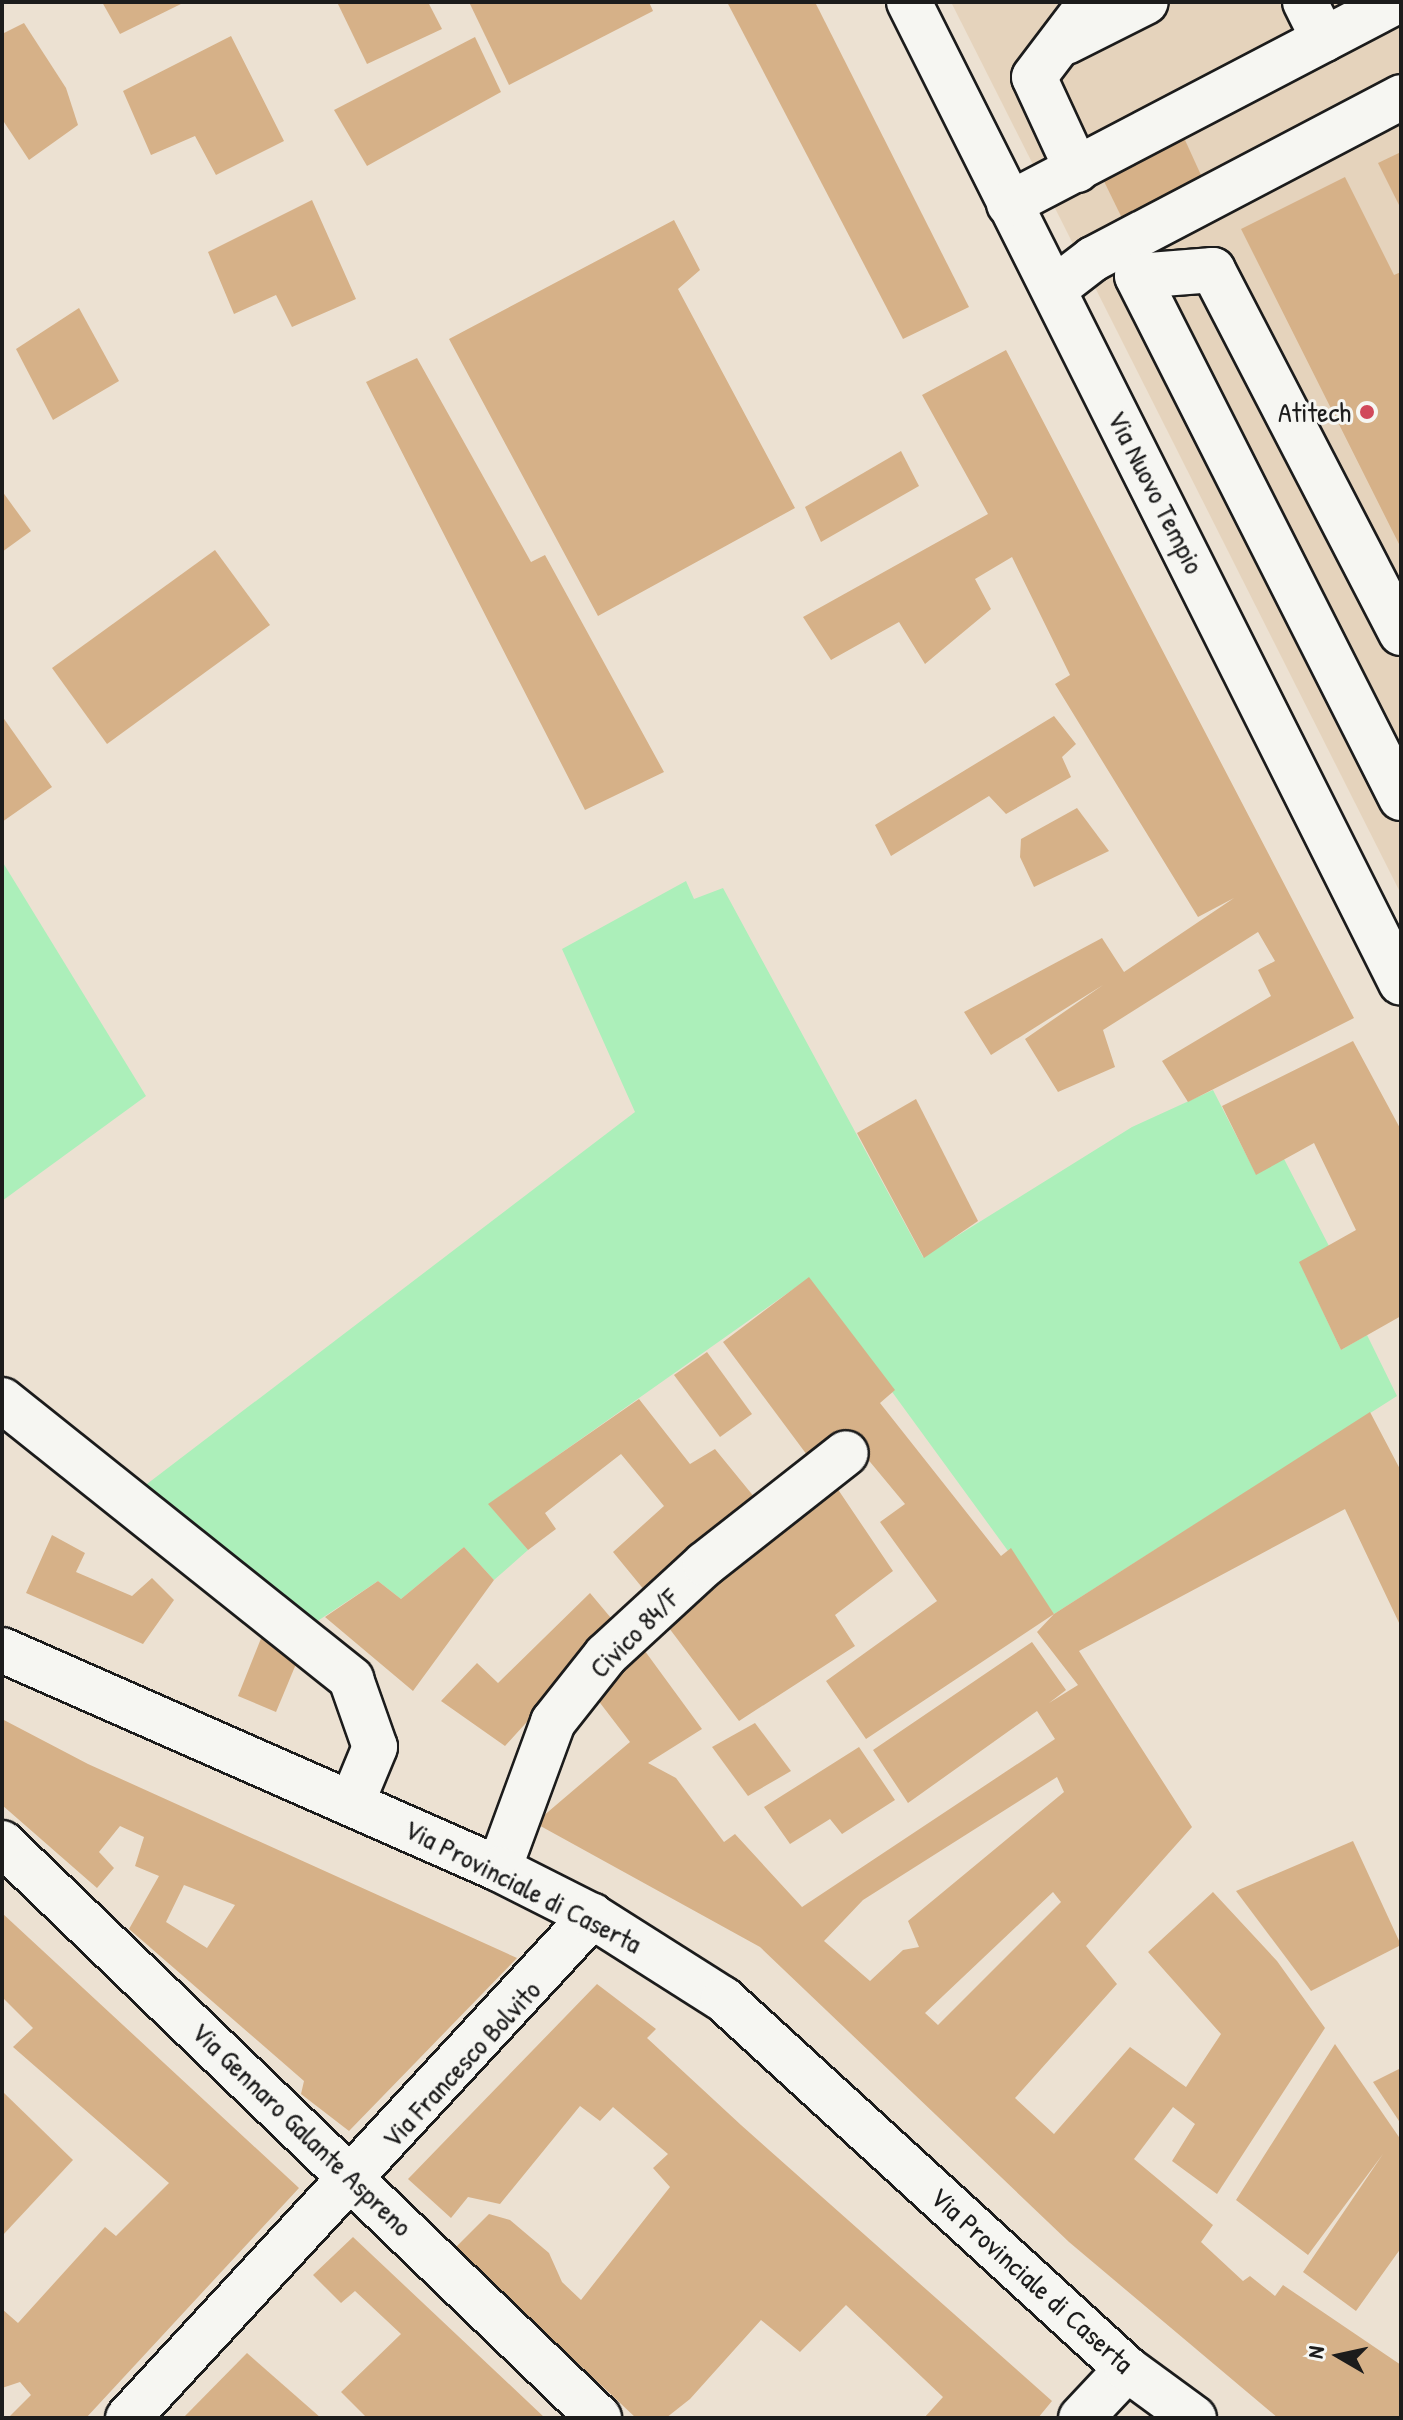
<!DOCTYPE html>
<html>
<head>
<meta charset="utf-8">
<style>
	body { margin:0 }
	#map { position:relative; width:1403px; height:2420px; overflow:hidden; background:#ece1d2; font-family:"Patrick Hand",sans-serif }
	div>[style] { position:absolute }
	.built>* { inset:0; background:#e5d3bc }
	.green>* { inset:0; background:#acefba }
	.building>* { inset:0; background:#d6b188 }
	.roads { filter:drop-shadow(2px 0 #1c1c1c) drop-shadow(-2px 0 #1c1c1c) drop-shadow(0 2px #1c1c1c) drop-shadow(0 -2px #1c1c1c) }
	.minor>* { height:44px; margin:-22px; padding:0 22px; transform-origin:22px; border-radius:22px; background:#f6f6f2 }
	.major>* { height:44px; margin:-22px; padding:0 22px; transform-origin:22px; border-radius:22px; background:#f6f6f2 }
	.dots>* { width:22px; height:22px; translate:-50% -50%; box-sizing:border-box; border:4px solid #f6f6f2; border-radius:50% }
	span { translate:-50% -50%; white-space:nowrap; text-align:center; line-height:1.15; -webkit-text-stroke:6px #f6f6f2; paint-order:stroke }
	.poi-label { font-size:28px; color:#1c1c1c }
	.right { translate:-100% -50%; text-align:right }
	.street-label { font-size:28px; color:#1c1c1c }
	.frame { position:absolute; inset:0; border:4px solid #1c1c1c; pointer-events:none }
	.north { position:absolute; left:1299px; top:2316px; width:80px; height:80px; -webkit-text-stroke:6px #f6f6f2; paint-order:stroke; rotate:279deg; font-size:22px; font-weight:700; line-height:32px; text-align:center; color:#1c1c1c }
	.north::after { content:''; display:block; margin:auto; width:28px; height:36px; background:#1c1c1c; clip-path:polygon(50% 0,100% 100%,50% 72%,0 100%) }
</style>
</head>
<body>
<div id="map">
	<div class="built">
		<div style="clip-path:polygon(951px 2px,1401px 2px,1401px 894px)"></div>
	</div>
	<div class="green">
		<div style="clip-path:polygon(2px 861px,146px 1096px,2px 1201px)"></div>
		<div style="clip-path:polygon(686px 881px,694px 899px,723px 888px,923px 1257px,1132px 1127px,1213px 1090px,1256px 1174px,1283px 1157px,1329px 1246px,1300px 1263px,1341px 1350px,1367px 1335px,1397px 1396px,1054px 1614px,809px 1278px,489px 1504px,528px 1550px,494px 1580px,464px 1547px,401px 1599px,378px 1581px,310px 1626px,143px 1487px,635px 1112px,562px 949px)"></div>
	</div>
	<div class="building">
		<div style="clip-path:polygon(102px 2px,185px 2px,120px 34px)"></div>
		<div style="clip-path:polygon(337px 2px,428px 2px,442px 29px,367px 64px)"></div>
		<div style="clip-path:polygon(469px 2px,649px 2px,653px 11px,509px 85px)"></div>
		<div style="clip-path:polygon(727px 2px,815px 2px,969px 307px,903px 339px)"></div>
		<div style="clip-path:polygon(24px 23px,66px 88px,78px 125px,29px 160px,2px 119px,2px 34px)"></div>
		<div style="clip-path:polygon(231px 36px,284px 141px,216px 175px,195px 136px,151px 155px,123px 91px)"></div>
		<div style="clip-path:polygon(475px 37px,501px 92px,367px 166px,334px 110px)"></div>
		<div style="clip-path:polygon(1180px 129px,1221px 219px,1141px 257px,1097px 167px)"></div>
		<div style="clip-path:polygon(1401px 152px,1401px 209px,1378px 163px)"></div>
		<div style="clip-path:polygon(1345px 177px,1394px 275px,1401px 272px,1401px 548px,1241px 229px)"></div>
		<div style="clip-path:polygon(312px 200px,356px 299px,292px 327px,276px 295px,234px 314px,208px 252px)"></div>
		<div style="clip-path:polygon(674px 220px,700px 270px,678px 289px,795px 508px,598px 616px,449px 339px)"></div>
		<div style="clip-path:polygon(79px 308px,119px 381px,53px 420px,16px 349px)"></div>
		<div style="clip-path:polygon(1006px 350px,1354px 1018px,1188px 1102px,1162px 1061px,1271px 996px,1258px 970px,1275px 961px,1258px 932px,1103px 1030px,1115px 1067px,1058px 1092px,1025px 1039px,1103px 985px,991px 1055px,964px 1012px,1102px 938px,1124px 972px,1234px 898px,1198px 917px,1055px 684px,1070px 675px,1012px 557px,975px 579px,991px 609px,925px 664px,899px 622px,831px 660px,803px 617px,988px 514px,922px 395px)"></div>
		<div style="clip-path:polygon(417px 358px,531px 562px,545px 555px,664px 772px,585px 810px,366px 382px)"></div>
		<div style="clip-path:polygon(901px 451px,919px 486px,821px 542px,805px 507px)"></div>
		<div style="clip-path:polygon(2px 491px,31px 531px,2px 552px)"></div>
		<div style="clip-path:polygon(215px 550px,270px 625px,107px 744px,52px 668px)"></div>
		<div style="clip-path:polygon(2px 716px,52px 787px,2px 822px)"></div>
		<div style="clip-path:polygon(1054px 716px,1076px 744px,1062px 757px,1071px 777px,1006px 814px,989px 796px,891px 856px,875px 825px)"></div>
		<div style="clip-path:polygon(1077px 808px,1109px 851px,1034px 887px,1020px 857px,1021px 839px)"></div>
		<div style="clip-path:polygon(1353px 1041px,1401px 1130px,1401px 1316px,1341px 1350px,1299px 1262px,1356px 1230px,1314px 1143px,1256px 1175px,1222px 1106px)"></div>
		<div style="clip-path:polygon(916px 1099px,978px 1221px,924px 1258px,857px 1133px)"></div>
		<div style="clip-path:polygon(evenodd,809px 1277px,895px 1390px,880px 1403px,1001px 1556px,1011px 1548px,1054px 1614px,1370px 1412px,1401px 1471px,1401px 1627px,1345px 1509px,1079px 1651px,1192px 1827px,1086px 1946px,1117px 1984px,1015px 2098px,1054px 2134px,1130px 2047px,1186px 2087px,1221px 2034px,1148px 1952px,1213px 1892px,1277px 1961px,1325px 2028px,1217px 2194px,1172px 2161px,1195px 2124px,1173px 2107px,1134px 2159px,1213px 2225px,1201px 2242px,1243px 2281px,1250px 2276px,1275px 2296px,1283px 2285px,1401px 2365px,1401px 2418px,1278px 2418px,1069px 2242px,760px 1947px,535px 1823px,630px 1742px,594px 1695px,642px 1647px,702px 1729px,648px 1763px,676px 1778px,724px 1842px,735px 1834px,802px 1907px,1055px 1739px,1037px 1711px,908px 1803px,873px 1750px,1032px 1642px,1066px 1690px,1049px 1703px,1078px 1685px,1037px 1632px,1054px 1614px,866px 1739px,826px 1681px,937px 1601px,880px 1522px,905px 1504px,856px 1445px,810px 1459px,723px 1342px,809px 1277px,1057px 1777px,1064px 1792px,908px 1921px,919px 1947px,903px 1950px,870px 1981px,824px 1941px,863px 1900px,1057px 1777px,809px 1277px,1053px 1892px,1061px 1902px,938px 2025px,925px 2013px,1053px 1892px)"></div>
		<div style="clip-path:polygon(707px 1352px,752px 1414px,720px 1437px,674px 1375px)"></div>
		<div style="clip-path:polygon(639px 1399px,690px 1464px,715px 1449px,755px 1498px,645px 1591px,613px 1552px,664px 1506px,621px 1454px,545px 1513px,556px 1529px,528px 1550px,488px 1504px)"></div>
		<div style="clip-path:polygon(835px 1485px,893px 1571px,835px 1615px,855px 1646px,739px 1721px,666px 1624px)"></div>
		<div style="clip-path:polygon(52px 1535px,85px 1553px,76px 1572px,132px 1596px,152px 1578px,174px 1600px,143px 1644px,26px 1593px)"></div>
		<div style="clip-path:polygon(464px 1547px,494px 1580px,413px 1691px,325px 1617px,378px 1581px,401px 1599px)"></div>
		<div style="clip-path:polygon(590px 1593px,616px 1624px,505px 1746px,441px 1701px,477px 1663px,498px 1683px)"></div>
		<div style="clip-path:polygon(262px 1636px,301px 1652px,276px 1712px,238px 1696px)"></div>
		<div style="clip-path:polygon(evenodd,2px 1719px,88px 1764px,517px 1958px,349px 2131px,301px 2094px,304px 2081px,129px 1929px,159px 1876px,135px 1866px,144px 1837px,120px 1826px,99px 1852px,114px 1868px,97px 1888px,2px 1805px,2px 1719px,184px 1885px,235px 1905px,207px 1948px,166px 1922px,184px 1885px)"></div>
		<div style="clip-path:polygon(755px 1723px,791px 1771px,748px 1796px,712px 1747px)"></div>
		<div style="clip-path:polygon(859px 1747px,895px 1800px,842px 1834px,830px 1819px,790px 1844px,764px 1807px)"></div>
		<div style="clip-path:polygon(1353px 1841px,1401px 1945px,1311px 1991px,1236px 1891px)"></div>
		<div style="clip-path:polygon(2px 1913px,299px 2188px,86px 2418px,8px 2418px,31px 2395px,20px 2382px,2px 2388px,2px 2309px,18px 2323px,105px 2227px,116px 2236px,169px 2183px,13px 2047px,33px 2028px,2px 1997px)"></div>
		<div style="clip-path:polygon(597px 1984px,656px 2029px,647px 2038px,741px 2125px,1052px 2401px,1038px 2418px,924px 2418px,943px 2397px,846px 2305px,800px 2352px,761px 2320px,690px 2399px,666px 2418px,636px 2418px,455px 2248px,489px 2214px,510px 2220px,549px 2253px,562px 2282px,581px 2300px,670px 2187px,653px 2168px,668px 2154px,613px 2107px,600px 2121px,580px 2106px,500px 2204px,468px 2197px,451px 2218px,408px 2179px)"></div>
		<div style="clip-path:polygon(1335px 2044px,1401px 2140px,1401px 2248px,1356px 2311px,1303px 2272px,1383px 2154px,1308px 2255px,1236px 2200px)"></div>
		<div style="clip-path:polygon(1401px 2068px,1401px 2124px,1373px 2082px)"></div>
		<div style="clip-path:polygon(2px 2091px,73px 2160px,2px 2236px)"></div>
		<div style="clip-path:polygon(353px 2237px,545px 2418px,367px 2418px,341px 2392px,401px 2334px,355px 2291px,341px 2303px,313px 2275px)"></div>
		<div style="clip-path:polygon(247px 2353px,321px 2418px,183px 2418px)"></div>
	</div>
	<div class="roads">
		<div class="minor">
			<div style="left:909px;top:2px;width:1097px;rotate:63.36deg"></div>
			<div style="left:1305px;top:2px;width:42px;rotate:63.4deg"></div>
			<div style="left:1066px;top:42px;width:89px;rotate:-26.6deg"></div>
			<div style="left:1077px;top:170px;width:102px;rotate:-114.8deg"></div>
			<div style="left:1034px;top:77px;width:94px;rotate:-52.8deg"></div>
			<div style="left:1009px;top:204px;width:436px;rotate:-27.6deg"></div>
			<div style="left:1054px;top:289px;width:49px;rotate:-37.6deg"></div>
			<div style="left:1093px;top:259px;width:348px;rotate:-27.7deg"></div>
			<div style="left:1401px;top:633px;width:409px;rotate:-117.4deg"></div>
			<div style="left:1213px;top:270px;width:76px;rotate:175.5deg"></div>
			<div style="left:1137px;top:276px;width:585px;rotate:63.17deg"></div>
			<div style="left:2px;top:1400px;width:447px;rotate:38.6deg"></div>
			<div style="left:351px;top:1679px;width:72px;rotate:70.6deg"></div>
			<div style="left:375px;top:1747px;width:57px;rotate:112.5deg"></div>
			<div style="left:2px;top:1843px;width:829px;rotate:43.92deg"></div>
			<div style="left:499px;top:1869px;width:157px;rotate:-69.8deg"></div>
			<div style="left:553px;top:1722px;width:85px;rotate:-51.7deg"></div>
			<div style="left:606px;top:1655px;width:134px;rotate:-42.6deg"></div>
			<div style="left:705px;top:1564px;width:179px;rotate:-38.2deg"></div>
			<div style="left:128px;top:2418px;width:684px;rotate:-47.25deg"></div>
			<div style="left:1081px;top:2418px;width:67px;rotate:-46.8deg"></div>
		</div>
		<div class="major">
			<div style="left:2px;top:1650px;width:543px;rotate:23.78deg"></div>
			<div style="left:499px;top:1869px;width:104px;rotate:26.8deg"></div>
			<div style="left:592px;top:1916px;width:155px;rotate:32.4deg"></div>
			<div style="left:723px;top:1999px;width:548px;rotate:42.48deg"></div>
			<div style="left:1127px;top:2369px;width:83px;rotate:36.2deg"></div>
		</div>
	</div>
	<div class="dots">
		<div style="left:1367px;top:412px;background:#d1495b"></div>
	</div>
	<div class="poi-label">
		<span class="right" style="left:1351px;top:412px">Atitech</span>
	</div>
	<div class="street-label">
		<span style="left:1156px;top:492px;rotate:63deg">Via Nuovo Tempio</span>
		<span style="left:634px;top:1633px;rotate:-45deg">Civico 84/F</span>
		<span style="left:523px;top:1886px;rotate:27deg">Via Provinciale di Caserta</span>
		<span style="left:461px;top:2064px;rotate:-47deg">Via Francesco Bolvito</span>
		<span style="left:302px;top:2129px;rotate:44deg">Via Gennaro Galante Aspreno</span>
		<span style="left:1032px;top:2280px;rotate:42deg">Via Provinciale di Caserta</span>
	</div>
	<div class="frame"></div>
	<div class="north">N</div>
</div>
</body>
</html>
